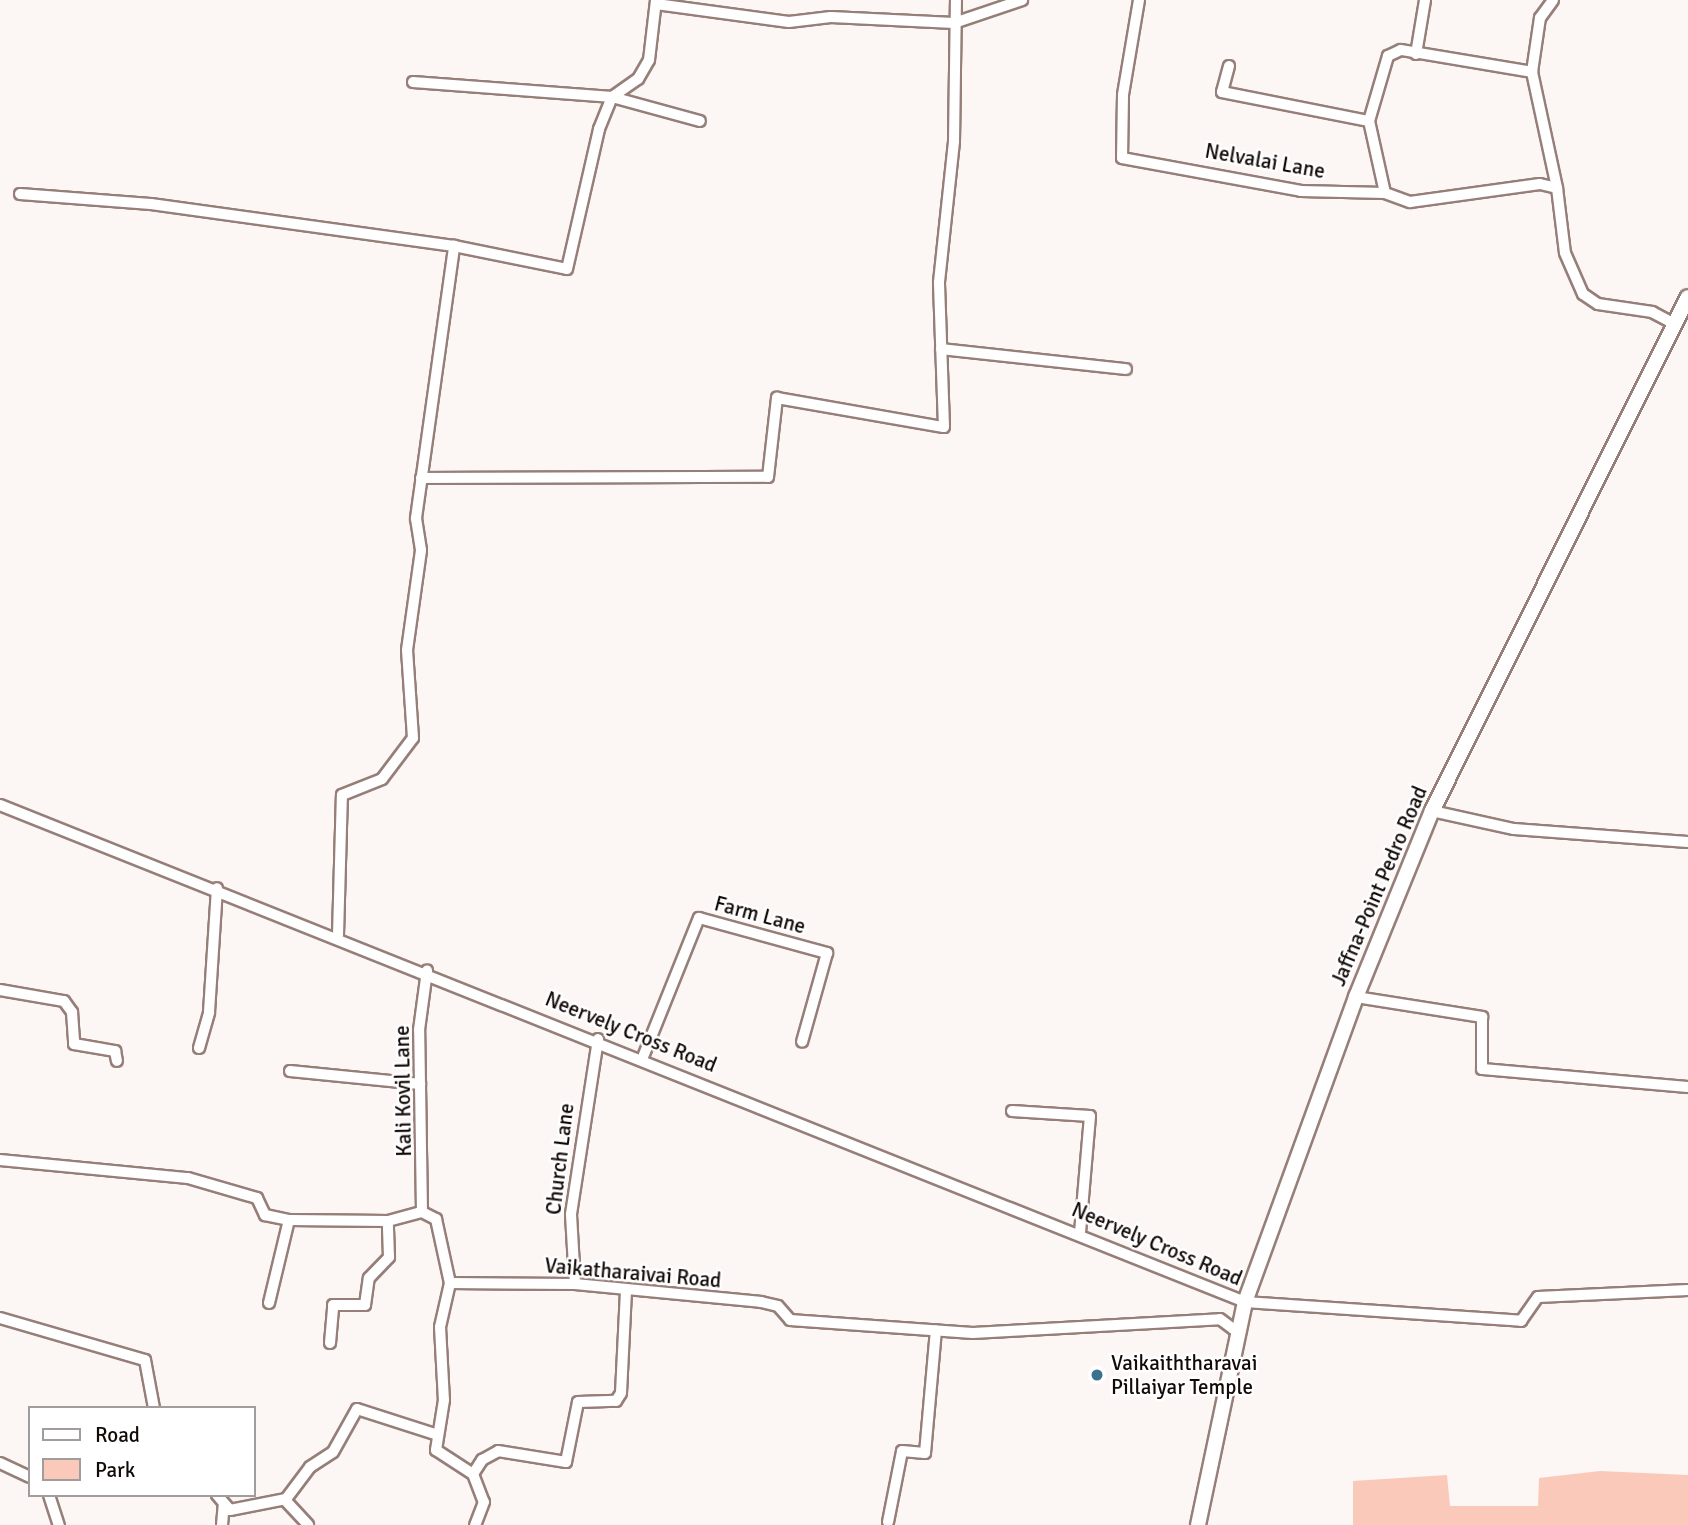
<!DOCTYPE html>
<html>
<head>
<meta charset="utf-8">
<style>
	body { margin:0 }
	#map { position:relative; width:1688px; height:1525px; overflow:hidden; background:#fcf6f5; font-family:Signika,sans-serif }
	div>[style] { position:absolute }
	.green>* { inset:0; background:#fbc9ba }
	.roads { filter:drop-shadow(2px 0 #967f78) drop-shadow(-2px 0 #967f78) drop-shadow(0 2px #967f78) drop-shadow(0 -2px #967f78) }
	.minor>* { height:10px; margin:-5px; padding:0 5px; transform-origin:5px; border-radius:5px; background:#fff }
	.major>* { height:14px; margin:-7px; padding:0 7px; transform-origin:7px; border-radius:7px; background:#fff }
	.dots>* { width:19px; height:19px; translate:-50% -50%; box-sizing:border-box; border:4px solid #fff; border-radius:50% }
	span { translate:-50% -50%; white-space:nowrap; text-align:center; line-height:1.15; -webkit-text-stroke:5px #fff; paint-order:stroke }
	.street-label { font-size:21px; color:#120a07 }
	.poi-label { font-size:21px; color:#120a07 }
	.left { translate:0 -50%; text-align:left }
	.legend { position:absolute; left:28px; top:1406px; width:228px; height:91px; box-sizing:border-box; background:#fff; border:2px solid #a09d9c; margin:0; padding:9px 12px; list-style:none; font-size:21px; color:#120a07 }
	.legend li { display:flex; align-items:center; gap:14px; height:35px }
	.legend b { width:35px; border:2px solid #a09d9c }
</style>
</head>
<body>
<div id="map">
	<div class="green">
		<div style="clip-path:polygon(1600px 1471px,1688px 1475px,1688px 1525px,1353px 1525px,1353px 1481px,1447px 1475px,1450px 1506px,1538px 1506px,1539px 1478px)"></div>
	</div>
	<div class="roads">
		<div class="minor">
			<div style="left:1139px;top:0;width:96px;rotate:99.6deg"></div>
			<div style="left:1123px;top:95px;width:63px;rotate:90.9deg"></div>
			<div style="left:1122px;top:158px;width:182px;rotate:10.4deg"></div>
			<div style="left:1301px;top:191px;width:84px;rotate:1.4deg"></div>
			<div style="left:1385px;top:193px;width:27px;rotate:20deg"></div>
			<div style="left:1410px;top:202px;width:131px;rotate:-7.9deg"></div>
			<div style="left:1540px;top:184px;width:17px;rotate:13deg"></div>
			<div style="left:1557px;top:188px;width:65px;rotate:83deg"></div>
			<div style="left:1565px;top:253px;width:45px;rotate:66.3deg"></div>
			<div style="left:1583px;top:294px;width:18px;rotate:34deg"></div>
			<div style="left:1598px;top:304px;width:55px;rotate:8.4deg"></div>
			<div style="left:1652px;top:312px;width:27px;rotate:28deg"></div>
			<div style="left:656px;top:4px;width:134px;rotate:7.7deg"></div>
			<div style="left:789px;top:22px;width:42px;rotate:-6.8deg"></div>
			<div style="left:831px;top:17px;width:123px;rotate:2.8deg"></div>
			<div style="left:954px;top:23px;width:72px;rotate:-18.7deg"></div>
			<div style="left:1416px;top:54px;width:55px;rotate:-80.5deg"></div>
			<div style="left:1229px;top:66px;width:27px;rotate:105deg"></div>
			<div style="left:1222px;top:92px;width:150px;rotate:11.2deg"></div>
			<div style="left:1532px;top:72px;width:55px;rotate:-81.6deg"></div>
			<div style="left:1540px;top:18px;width:22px;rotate:-54deg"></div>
			<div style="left:413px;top:82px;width:200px;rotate:4.3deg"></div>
			<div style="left:612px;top:97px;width:91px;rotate:15.3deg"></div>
			<div style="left:1385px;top:193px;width:74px;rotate:-102.5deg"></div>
			<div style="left:1369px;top:121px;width:68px;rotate:-73.7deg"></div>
			<div style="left:1388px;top:56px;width:14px;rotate:-25deg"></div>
			<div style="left:1401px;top:50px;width:133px;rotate:9.5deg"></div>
			<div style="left:1532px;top:72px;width:119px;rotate:77.8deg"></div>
			<div style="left:20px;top:194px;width:131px;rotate:4.4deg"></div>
			<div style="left:151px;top:204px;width:306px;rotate:7.9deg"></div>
			<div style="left:454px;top:246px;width:115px;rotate:11.5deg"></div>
			<div style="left:567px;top:269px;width:144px;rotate:-77.1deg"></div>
			<div style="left:599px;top:129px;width:35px;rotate:-68deg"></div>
			<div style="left:612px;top:97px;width:32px;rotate:-35deg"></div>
			<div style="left:638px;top:79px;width:22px;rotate:-60deg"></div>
			<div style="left:649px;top:60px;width:60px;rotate:-83.3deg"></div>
			<div style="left:941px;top:349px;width:186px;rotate:6.2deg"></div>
			<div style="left:421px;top:478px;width:347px;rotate:-0.2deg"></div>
			<div style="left:768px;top:477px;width:80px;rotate:-83.5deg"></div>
			<div style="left:777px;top:398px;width:169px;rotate:9.9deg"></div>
			<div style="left:944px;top:427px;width:145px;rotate:-92deg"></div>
			<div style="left:939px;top:282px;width:142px;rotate:-83.9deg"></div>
			<div style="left:954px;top:141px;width:141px;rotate:-89.2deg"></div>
			<div style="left:0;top:805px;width:1341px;rotate:21.76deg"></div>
			<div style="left:1245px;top:1302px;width:277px;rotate:3.9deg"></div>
			<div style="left:1521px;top:1321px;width:29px;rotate:-55deg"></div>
			<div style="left:1538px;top:1297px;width:150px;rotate:-2.7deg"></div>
			<div style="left:1432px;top:811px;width:84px;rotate:12.4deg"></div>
			<div style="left:1514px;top:829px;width:174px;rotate:4.3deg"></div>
			<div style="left:338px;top:935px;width:140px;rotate:-88.4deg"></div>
			<div style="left:342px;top:795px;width:43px;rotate:-21.8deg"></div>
			<div style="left:382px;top:779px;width:51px;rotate:-52.9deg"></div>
			<div style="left:413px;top:738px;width:88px;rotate:-93.9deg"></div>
			<div style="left:407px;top:650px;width:101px;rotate:-82deg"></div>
			<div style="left:421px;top:550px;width:32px;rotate:-99deg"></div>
			<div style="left:416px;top:518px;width:275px;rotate:-82deg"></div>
			<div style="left:0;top:990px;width:65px;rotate:9.8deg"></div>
			<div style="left:64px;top:1001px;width:14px;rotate:54deg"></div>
			<div style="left:72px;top:1012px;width:32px;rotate:86deg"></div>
			<div style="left:74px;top:1044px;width:42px;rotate:9.7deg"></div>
			<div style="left:115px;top:1051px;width:10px;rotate:79deg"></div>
			<div style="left:1356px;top:997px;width:128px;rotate:9deg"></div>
			<div style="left:1482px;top:1017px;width:52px;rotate:90deg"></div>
			<div style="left:1482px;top:1069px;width:207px;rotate:5deg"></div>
			<div style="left:199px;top:1048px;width:37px;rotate:-74deg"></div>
			<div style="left:209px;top:1012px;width:124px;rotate:-86.3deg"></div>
			<div style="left:643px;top:1057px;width:150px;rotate:-68.1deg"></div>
			<div style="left:699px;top:918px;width:133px;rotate:15.3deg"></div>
			<div style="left:827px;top:953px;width:92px;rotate:105.7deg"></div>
			<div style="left:290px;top:1071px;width:131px;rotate:5.7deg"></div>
			<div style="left:1012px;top:1111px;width:78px;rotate:3.7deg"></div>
			<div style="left:1090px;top:1116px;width:116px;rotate:94.9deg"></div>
			<div style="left:0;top:1160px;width:189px;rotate:5.5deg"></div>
			<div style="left:188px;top:1178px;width:72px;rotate:16.2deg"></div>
			<div style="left:257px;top:1198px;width:19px;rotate:65deg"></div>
			<div style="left:265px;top:1215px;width:25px;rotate:12deg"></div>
			<div style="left:289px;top:1220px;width:99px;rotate:0.6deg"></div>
			<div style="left:388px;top:1221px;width:35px;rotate:-15deg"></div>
			<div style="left:422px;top:1212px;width:16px;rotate:27deg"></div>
			<div style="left:436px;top:1219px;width:66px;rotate:77.7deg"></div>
			<div style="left:450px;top:1283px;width:125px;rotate:0.5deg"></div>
			<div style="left:575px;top:1284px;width:187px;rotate:5.5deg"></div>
			<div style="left:761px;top:1302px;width:17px;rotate:13deg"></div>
			<div style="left:778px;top:1306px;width:18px;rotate:49deg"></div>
			<div style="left:790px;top:1320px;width:183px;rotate:4.1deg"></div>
			<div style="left:973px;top:1333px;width:247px;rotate:-3.2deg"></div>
			<div style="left:1220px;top:1319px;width:20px;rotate:37deg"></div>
			<div style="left:422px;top:1212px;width:182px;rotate:-90.9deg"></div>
			<div style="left:419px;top:1030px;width:60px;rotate:-82.3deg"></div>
			<div style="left:450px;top:1283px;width:45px;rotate:102.8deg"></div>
			<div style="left:440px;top:1327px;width:73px;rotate:86.9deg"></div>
			<div style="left:444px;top:1400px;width:51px;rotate:99.1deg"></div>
			<div style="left:436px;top:1450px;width:44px;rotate:33deg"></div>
			<div style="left:473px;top:1474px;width:30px;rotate:69deg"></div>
			<div style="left:484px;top:1502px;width:25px;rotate:111deg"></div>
			<div style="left:575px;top:1284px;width:70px;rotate:-93.3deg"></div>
			<div style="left:571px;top:1214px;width:177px;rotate:-81.2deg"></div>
			<div style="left:269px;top:1303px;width:85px;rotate:-76.5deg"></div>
			<div style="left:0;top:1318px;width:151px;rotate:16.2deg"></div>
			<div style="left:145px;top:1360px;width:49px;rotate:79.4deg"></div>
			<div style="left:330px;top:1343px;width:38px;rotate:-85deg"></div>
			<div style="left:333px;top:1305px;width:32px"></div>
			<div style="left:365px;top:1305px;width:27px;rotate:-82deg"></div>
			<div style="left:369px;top:1278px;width:29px;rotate:-46deg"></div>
			<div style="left:389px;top:1257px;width:36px;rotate:-92deg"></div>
			<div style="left:0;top:1463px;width:33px;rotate:25deg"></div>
			<div style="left:473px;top:1474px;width:17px;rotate:-57deg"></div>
			<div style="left:482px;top:1460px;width:18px;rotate:-29deg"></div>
			<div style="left:498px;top:1451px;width:69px;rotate:9.2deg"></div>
			<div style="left:566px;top:1462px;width:61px;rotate:-78.7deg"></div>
			<div style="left:578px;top:1402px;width:38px;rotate:-2deg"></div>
			<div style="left:616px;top:1401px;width:9px;rotate:-58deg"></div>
			<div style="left:621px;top:1393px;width:101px;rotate:-87.2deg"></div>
			<div style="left:49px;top:1495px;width:32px;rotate:72deg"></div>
			<div style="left:217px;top:1495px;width:20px;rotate:49deg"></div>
			<div style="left:230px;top:1510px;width:57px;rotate:-11.1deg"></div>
			<div style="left:286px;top:1499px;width:40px;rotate:-53deg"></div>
			<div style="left:310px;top:1467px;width:27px;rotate:-33deg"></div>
			<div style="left:333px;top:1452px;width:49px;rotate:-60.8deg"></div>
			<div style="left:357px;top:1409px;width:85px;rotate:17.8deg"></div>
			<div style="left:285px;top:1500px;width:34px;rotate:47deg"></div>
			<div style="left:888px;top:1522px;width:72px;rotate:-78.8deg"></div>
			<div style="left:902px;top:1451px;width:23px;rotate:5deg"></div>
			<div style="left:925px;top:1453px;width:123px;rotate:-84.9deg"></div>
			<div style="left:222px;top:1525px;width:21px;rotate:-85deg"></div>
		</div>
		<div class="major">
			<div style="left:1198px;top:1525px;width:228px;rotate:-78.1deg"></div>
			<div style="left:1245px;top:1302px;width:325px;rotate:-70deg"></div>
			<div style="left:1356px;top:997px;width:201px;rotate:-67.8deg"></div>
			<div style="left:1432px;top:811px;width:574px;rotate:-63.52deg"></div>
		</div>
	</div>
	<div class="dots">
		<div style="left:1097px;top:1375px;background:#3a718c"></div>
	</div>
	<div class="street-label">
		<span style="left:1265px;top:161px;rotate:10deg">Nelvalai Lane</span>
		<span style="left:1379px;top:886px;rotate:-67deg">Jaffna-Point Pedro Road</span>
		<span style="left:760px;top:915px;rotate:15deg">Farm Lane</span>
		<span style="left:631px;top:1032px;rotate:22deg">Neervely Cross Road</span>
		<span style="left:403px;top:1091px;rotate:-91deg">Kali Kovil Lane</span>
		<span style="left:560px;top:1159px;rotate:-83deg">Church Lane</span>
		<span style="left:1157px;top:1244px;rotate:23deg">Neervely Cross Road</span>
		<span style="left:633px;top:1273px;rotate:5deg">Vaikatharaivai Road</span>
	</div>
	<div class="poi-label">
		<span class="left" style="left:1111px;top:1375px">Vaikaiththaravai<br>Pillaiyar Temple</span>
	</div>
	<ul class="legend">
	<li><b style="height:9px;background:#fff"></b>Road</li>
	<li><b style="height:19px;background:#fbc9ba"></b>Park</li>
	</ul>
</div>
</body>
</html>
